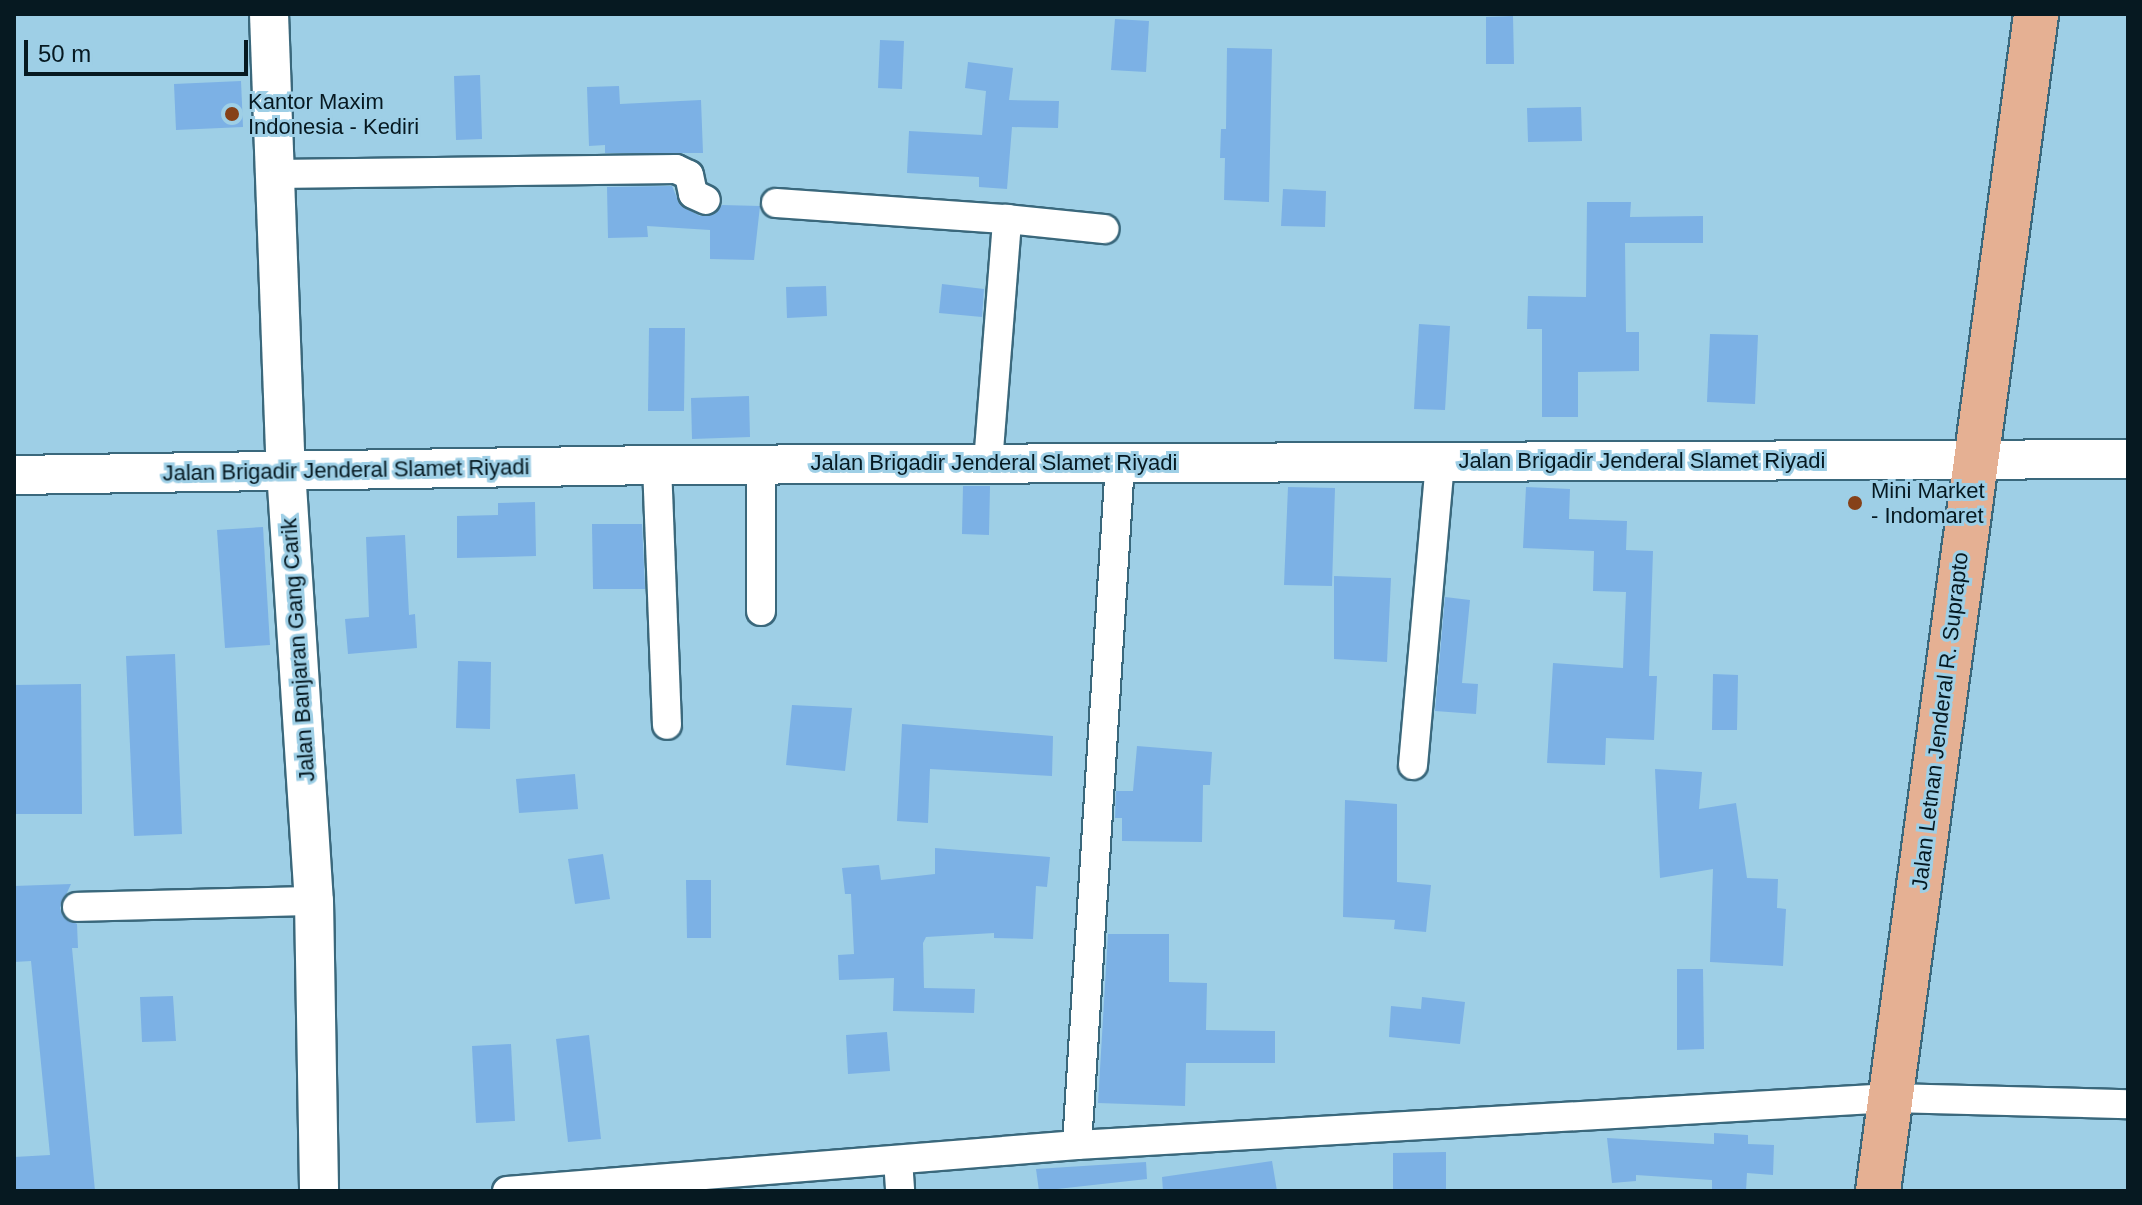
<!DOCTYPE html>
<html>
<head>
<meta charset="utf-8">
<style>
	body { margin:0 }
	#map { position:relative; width:2142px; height:1205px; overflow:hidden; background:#9ecfe6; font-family:Arial,sans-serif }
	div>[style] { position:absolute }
	.building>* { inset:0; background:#7cb1e5 }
	.roads { filter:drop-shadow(2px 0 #3a687c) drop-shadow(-2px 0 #3a687c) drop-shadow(0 2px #3a687c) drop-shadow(0 -2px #3a687c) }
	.street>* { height:28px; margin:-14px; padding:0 14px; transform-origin:14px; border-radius:14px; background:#fff }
	.secondary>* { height:38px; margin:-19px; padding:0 19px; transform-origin:19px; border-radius:19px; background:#fff }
	.primary>* { height:44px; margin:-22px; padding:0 22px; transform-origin:22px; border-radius:22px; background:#e5b093 }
	.dots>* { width:22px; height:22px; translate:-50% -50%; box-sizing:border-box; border:4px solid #9ecfe6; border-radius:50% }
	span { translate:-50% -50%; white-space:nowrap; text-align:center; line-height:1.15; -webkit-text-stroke:6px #9ecfe6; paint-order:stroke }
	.poi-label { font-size:22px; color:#061921 }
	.left { translate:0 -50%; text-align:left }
	.street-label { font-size:22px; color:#061921 }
	.frame { position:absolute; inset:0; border:16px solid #061921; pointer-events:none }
	.scale { position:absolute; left:24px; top:40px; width:224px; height:36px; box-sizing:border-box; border:4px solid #061921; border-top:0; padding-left:10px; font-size:24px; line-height:28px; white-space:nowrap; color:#061921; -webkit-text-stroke:6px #9ecfe6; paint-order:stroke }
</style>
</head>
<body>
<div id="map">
	<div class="building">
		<div style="clip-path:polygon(1513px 16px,1514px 64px,1486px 64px,1486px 17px)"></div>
		<div style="clip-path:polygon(1115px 19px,1149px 21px,1146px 72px,1111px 70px)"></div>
		<div style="clip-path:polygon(880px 40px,904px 41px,902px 89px,878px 88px)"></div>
		<div style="clip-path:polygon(1227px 48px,1272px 49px,1269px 202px,1224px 200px,1225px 158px,1220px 158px,1221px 129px,1226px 129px)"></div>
		<div style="clip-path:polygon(968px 62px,1013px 68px,1009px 100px,1059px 101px,1058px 128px,1012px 127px,1007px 189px,979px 187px,979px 177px,907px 173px,909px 131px,982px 135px,986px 91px,965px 88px)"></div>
		<div style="clip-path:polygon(480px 75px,482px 139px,456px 140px,454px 76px)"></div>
		<div style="clip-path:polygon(241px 81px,243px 127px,176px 130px,174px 84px)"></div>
		<div style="clip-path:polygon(619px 86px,620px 104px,701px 100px,703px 153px,605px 153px,605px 145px,589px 146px,587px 87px)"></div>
		<div style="clip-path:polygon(1581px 107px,1582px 141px,1528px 142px,1527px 108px)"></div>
		<div style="clip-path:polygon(672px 186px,680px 205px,700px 216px,715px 214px,722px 205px,760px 206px,754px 260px,710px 259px,710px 230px,647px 226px,648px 237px,608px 238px,607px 187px)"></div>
		<div style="clip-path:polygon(1283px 189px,1326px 191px,1325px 227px,1281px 226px)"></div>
		<div style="clip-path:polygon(1587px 202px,1631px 202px,1630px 217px,1703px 216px,1703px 243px,1625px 243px,1626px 332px,1639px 332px,1639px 371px,1578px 372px,1578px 417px,1542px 417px,1542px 329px,1527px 329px,1528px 296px,1586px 297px)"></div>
		<div style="clip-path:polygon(942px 284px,984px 289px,982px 317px,939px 313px)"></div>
		<div style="clip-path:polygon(826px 286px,827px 316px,787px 318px,786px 287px)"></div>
		<div style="clip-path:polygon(1419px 324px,1450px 326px,1445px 410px,1414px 409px)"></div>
		<div style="clip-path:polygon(649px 328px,685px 328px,684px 411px,648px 411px)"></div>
		<div style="clip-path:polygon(1710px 334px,1758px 335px,1755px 404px,1707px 402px)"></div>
		<div style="clip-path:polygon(749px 396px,750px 437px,692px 439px,691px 398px)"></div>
		<div style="clip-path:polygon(963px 486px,990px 486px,989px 535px,962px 534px)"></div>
		<div style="clip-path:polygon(1288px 487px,1335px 488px,1332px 586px,1284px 585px)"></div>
		<div style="clip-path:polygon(1526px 487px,1570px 489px,1569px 519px,1627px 521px,1626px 550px,1653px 551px,1649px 676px,1657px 676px,1654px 740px,1606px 738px,1605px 765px,1547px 763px,1553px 663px,1623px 668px,1626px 592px,1593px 591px,1594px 551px,1523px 548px)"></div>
		<div style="clip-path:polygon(535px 502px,536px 556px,457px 558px,457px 516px,498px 515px,498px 503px)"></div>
		<div style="clip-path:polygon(592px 524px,642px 524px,645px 589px,593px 589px)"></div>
		<div style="clip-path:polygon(263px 527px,270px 645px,225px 648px,217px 530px)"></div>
		<div style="clip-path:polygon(405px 535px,409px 615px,415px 614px,417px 648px,348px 654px,345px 619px,369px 617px,366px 537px)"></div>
		<div style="clip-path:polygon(1334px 576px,1391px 578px,1387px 662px,1334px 659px)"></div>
		<div style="clip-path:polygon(1445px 597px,1470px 600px,1462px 683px,1478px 684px,1476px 714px,1435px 711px)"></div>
		<div style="clip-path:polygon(175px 654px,182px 834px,134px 836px,126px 656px)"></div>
		<div style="clip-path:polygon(458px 661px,491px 662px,490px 729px,456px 728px)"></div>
		<div style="clip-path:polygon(1713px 674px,1738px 675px,1737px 730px,1712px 730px)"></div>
		<div style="clip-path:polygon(81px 684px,82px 814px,14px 814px,14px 685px)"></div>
		<div style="clip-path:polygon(792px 705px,852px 708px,845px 771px,786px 765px)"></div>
		<div style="clip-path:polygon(902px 724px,1053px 736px,1052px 776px,930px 769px,928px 823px,897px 821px)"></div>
		<div style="clip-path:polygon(1137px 746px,1212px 752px,1210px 785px,1203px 785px,1202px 842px,1122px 841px,1122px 818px,1115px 818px,1116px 791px,1133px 791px)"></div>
		<div style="clip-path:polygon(1655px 769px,1702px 772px,1699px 809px,1736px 803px,1747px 878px,1778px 879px,1777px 908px,1786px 909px,1783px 966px,1710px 962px,1713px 869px,1660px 878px)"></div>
		<div style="clip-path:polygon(575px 774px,578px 809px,519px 813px,516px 779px)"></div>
		<div style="clip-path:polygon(1345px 800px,1397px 804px,1397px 882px,1431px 885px,1426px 932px,1394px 929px,1395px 920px,1343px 917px)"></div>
		<div style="clip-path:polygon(935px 848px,1050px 857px,1047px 887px,1036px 886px,1033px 939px,994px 938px,994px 933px,926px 937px,923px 943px,924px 988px,975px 989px,974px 1013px,893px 1011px,894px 978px,839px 980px,838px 955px,854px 954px,851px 894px,845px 894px,842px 868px,879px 865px,881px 880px,935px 874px)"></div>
		<div style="clip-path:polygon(603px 854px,610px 899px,575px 904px,568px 859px)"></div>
		<div style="clip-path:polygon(686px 880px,711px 880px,711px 938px,687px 938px)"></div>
		<div style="clip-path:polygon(71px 884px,60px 908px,63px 916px,77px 924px,78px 948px,72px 948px,95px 1191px,14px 1191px,14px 1157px,50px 1155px,31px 961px,14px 962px,14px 886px)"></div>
		<div style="clip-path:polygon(1108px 934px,1169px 934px,1169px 982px,1207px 983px,1206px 1030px,1275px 1031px,1275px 1063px,1186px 1063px,1185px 1106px,1098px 1103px)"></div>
		<div style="clip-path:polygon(1677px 969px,1703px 969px,1704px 1049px,1677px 1050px)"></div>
		<div style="clip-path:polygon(173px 996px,176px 1041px,142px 1042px,140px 997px)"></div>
		<div style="clip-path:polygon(1422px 997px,1465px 1002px,1460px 1044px,1389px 1037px,1391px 1006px,1421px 1009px)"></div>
		<div style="clip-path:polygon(887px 1032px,890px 1071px,848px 1074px,846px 1035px)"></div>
		<div style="clip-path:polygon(589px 1035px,601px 1139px,568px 1142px,556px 1039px)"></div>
		<div style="clip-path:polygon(511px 1044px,515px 1121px,476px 1123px,472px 1046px)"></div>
		<div style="clip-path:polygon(1714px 1133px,1748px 1135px,1748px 1144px,1774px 1145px,1773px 1175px,1747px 1173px,1746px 1191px,1712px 1191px,1712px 1180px,1636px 1175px,1636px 1181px,1612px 1183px,1607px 1138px,1714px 1144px)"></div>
		<div style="clip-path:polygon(1446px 1152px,1446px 1191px,1393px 1191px,1393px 1153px)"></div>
		<div style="clip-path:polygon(1272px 1161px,1277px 1191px,1163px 1191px,1162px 1177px)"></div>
		<div style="clip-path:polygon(1146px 1162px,1147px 1179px,1039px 1191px,1036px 1169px)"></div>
	</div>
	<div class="roads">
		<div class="street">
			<div style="left:275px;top:174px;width:401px;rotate:-0.7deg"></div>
			<div style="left:676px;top:169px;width:14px;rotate:25deg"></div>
			<div style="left:689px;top:175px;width:19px;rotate:78deg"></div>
			<div style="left:693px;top:194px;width:14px;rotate:25deg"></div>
			<div style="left:776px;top:203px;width:232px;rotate:4deg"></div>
			<div style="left:988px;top:463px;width:245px;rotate:-85.5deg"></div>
			<div style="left:1007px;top:219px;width:98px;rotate:5.9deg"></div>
			<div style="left:657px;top:465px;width:260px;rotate:87.8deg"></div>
			<div style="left:761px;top:611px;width:146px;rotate:-90deg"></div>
			<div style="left:1413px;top:765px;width:305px;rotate:-84.9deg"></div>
			<div style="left:77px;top:907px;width:237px;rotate:-1.5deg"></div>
			<div style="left:1077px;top:1145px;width:683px;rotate:-86.39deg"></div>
			<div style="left:898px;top:1160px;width:31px;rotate:86deg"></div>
			<div style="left:507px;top:1191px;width:572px;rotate:-4.61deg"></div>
			<div style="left:1077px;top:1145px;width:815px;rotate:-3.3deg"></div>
			<div style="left:1891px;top:1098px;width:237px;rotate:1.5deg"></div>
		</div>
		<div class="secondary">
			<div style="left:269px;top:14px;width:456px;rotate:87.9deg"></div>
			<div style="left:286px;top:470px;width:432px;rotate:86.3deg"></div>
			<div style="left:314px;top:901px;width:290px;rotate:89deg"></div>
			<div style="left:14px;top:475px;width:643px;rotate:-0.89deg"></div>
			<div style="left:657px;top:465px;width:1471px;rotate:-0.23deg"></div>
		</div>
		<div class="primary">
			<div style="left:1878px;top:1191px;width:1188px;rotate:-82.35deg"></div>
		</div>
	</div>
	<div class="dots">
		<div style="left:232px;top:114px;background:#864118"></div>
		<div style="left:1855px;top:503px;background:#864118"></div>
	</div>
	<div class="poi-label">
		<span class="left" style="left:248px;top:114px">Kantor Maxim<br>Indonesia - Kediri</span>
		<span class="left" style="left:1871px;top:503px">Mini Market<br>- Indomaret</span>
	</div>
	<div class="street-label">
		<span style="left:1642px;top:461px">Jalan Brigadir Jenderal Slamet Riyadi</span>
		<span style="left:994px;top:463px">Jalan Brigadir Jenderal Slamet Riyadi</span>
		<span style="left:346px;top:470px;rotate:-1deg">Jalan Brigadir Jenderal Slamet Riyadi</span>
		<span style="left:298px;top:650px;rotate:-94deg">Jalan Banjaran Gang Carik</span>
		<span style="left:1940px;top:721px;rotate:-83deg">Jalan Letnan Jenderal R. Suprapto</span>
	</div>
	<div class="frame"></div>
	<div class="scale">50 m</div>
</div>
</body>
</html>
